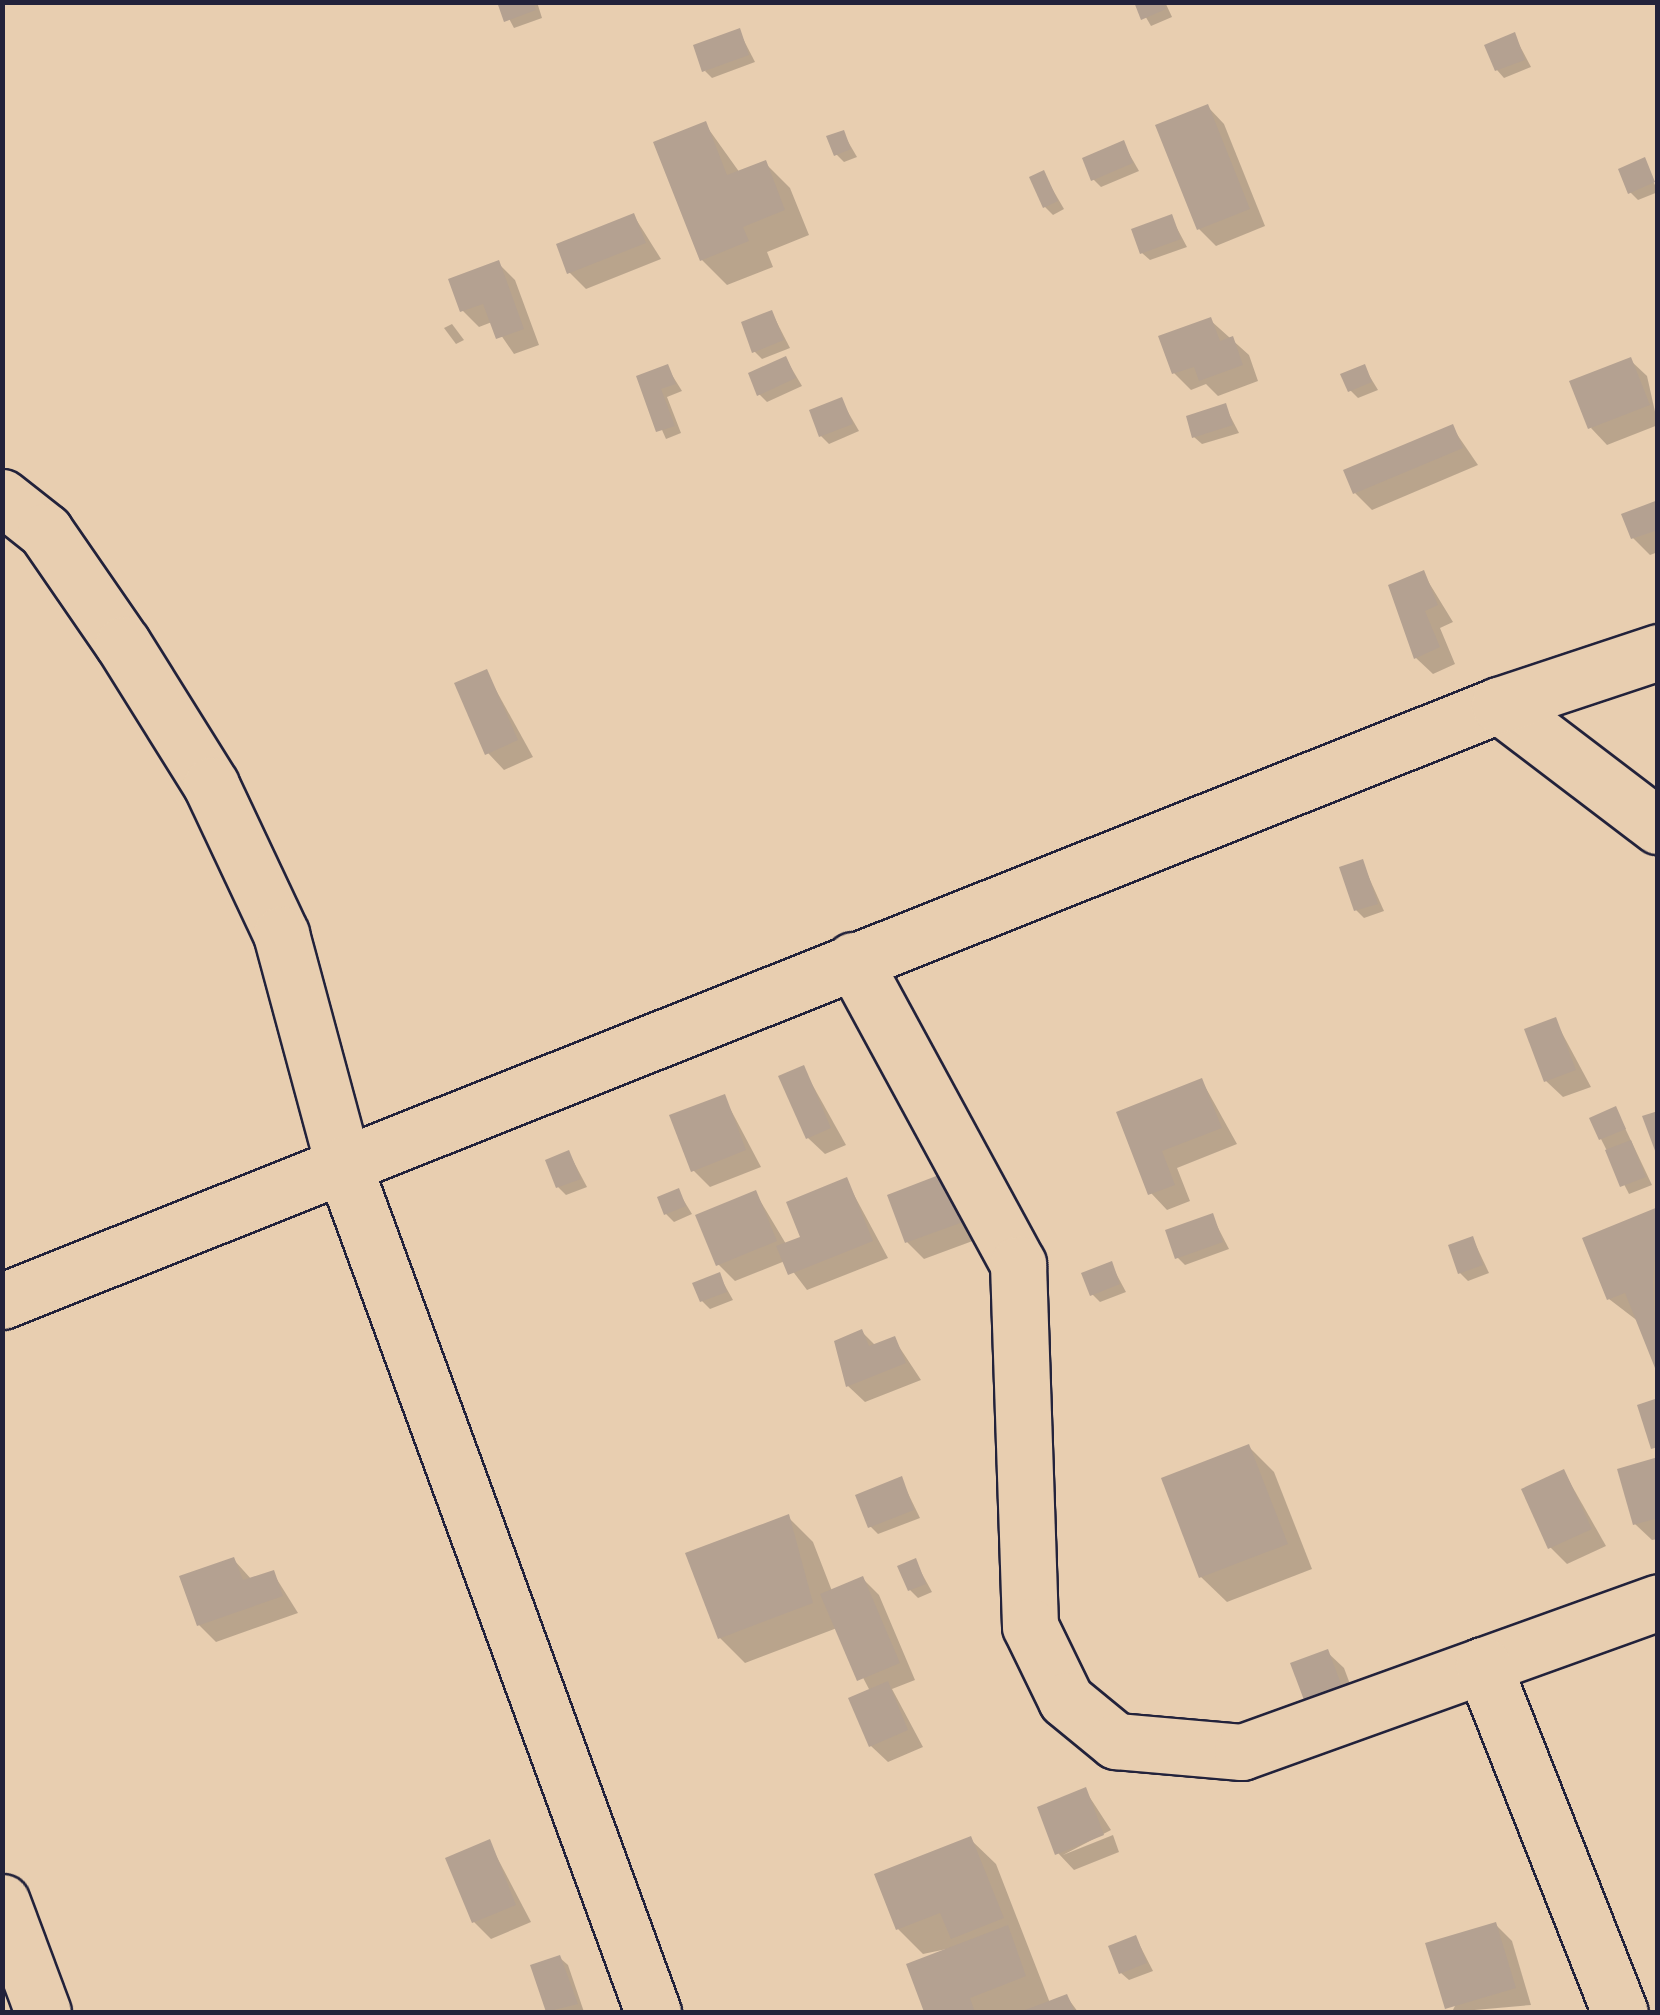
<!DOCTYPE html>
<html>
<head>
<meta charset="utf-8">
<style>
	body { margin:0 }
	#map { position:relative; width:1660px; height:2015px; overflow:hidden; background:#e8ceb0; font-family:"Shantell Sans",sans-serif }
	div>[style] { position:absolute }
	.shadow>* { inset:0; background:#0003 }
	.building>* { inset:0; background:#b4a191 }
	.roads { filter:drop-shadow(2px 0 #22223b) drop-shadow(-2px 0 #22223b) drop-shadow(0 2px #22223b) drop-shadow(0 -2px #22223b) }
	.minor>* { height:55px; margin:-27.5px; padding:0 27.5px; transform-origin:27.5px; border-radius:27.5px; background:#e8ceb0 }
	span { translate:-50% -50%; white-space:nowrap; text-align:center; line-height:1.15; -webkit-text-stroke:9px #e8ceb0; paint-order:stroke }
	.frame { position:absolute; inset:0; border:5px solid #22223b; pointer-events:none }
</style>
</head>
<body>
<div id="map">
	<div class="shadow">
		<div style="clip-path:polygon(500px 2px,537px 2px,542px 18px,514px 28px)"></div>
		<div style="clip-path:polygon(1137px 2px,1165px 2px,1172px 17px,1151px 26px)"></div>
		<div style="clip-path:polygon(739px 31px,755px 62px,712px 78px,705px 71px)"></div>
		<div style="clip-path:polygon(1514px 35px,1531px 67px,1504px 78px,1497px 70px)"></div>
		<div style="clip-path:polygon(1208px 107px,1224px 124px,1265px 226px,1216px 246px,1199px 229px)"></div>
		<div style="clip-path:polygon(705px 124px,740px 173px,765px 163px,790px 188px,809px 235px,767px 252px,773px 267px,727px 285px,702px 260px)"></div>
		<div style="clip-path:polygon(843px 133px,857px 157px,844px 162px,836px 154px)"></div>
		<div style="clip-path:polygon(1123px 143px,1139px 171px,1101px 187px,1093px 179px)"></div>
		<div style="clip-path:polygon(1644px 160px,1658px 192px,1638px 200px,1630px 192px)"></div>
		<div style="clip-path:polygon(1043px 173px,1064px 209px,1053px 215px,1045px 207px)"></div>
		<div style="clip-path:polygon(634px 216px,661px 259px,586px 289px,569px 272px)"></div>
		<div style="clip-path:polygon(1171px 217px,1187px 247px,1150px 260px,1142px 253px)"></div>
		<div style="clip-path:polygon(498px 263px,515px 280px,539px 345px,514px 354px,492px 322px,479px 327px,462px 310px)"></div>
		<div style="clip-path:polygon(772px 313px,790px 348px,762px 359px,754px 351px)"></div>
		<div style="clip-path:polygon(1210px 320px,1249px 355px,1258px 381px,1218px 396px,1206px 384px,1191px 390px,1174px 373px)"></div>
		<div style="clip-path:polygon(452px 324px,464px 340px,456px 344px,444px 328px)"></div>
		<div style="clip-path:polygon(786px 359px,802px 386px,767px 402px,759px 394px)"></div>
		<div style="clip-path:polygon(1630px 360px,1647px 376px,1658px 425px,1607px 445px,1591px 428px)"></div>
		<div style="clip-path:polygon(667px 367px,682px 391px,667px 397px,681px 433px,666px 439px,639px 378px)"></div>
		<div style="clip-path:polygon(1364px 367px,1378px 390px,1358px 398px,1350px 390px)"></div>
		<div style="clip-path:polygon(841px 400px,859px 431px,829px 444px,821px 436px)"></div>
		<div style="clip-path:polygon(1225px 406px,1239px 433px,1202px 444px,1194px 437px)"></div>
		<div style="clip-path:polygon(1452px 427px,1478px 465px,1372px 510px,1355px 493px)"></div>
		<div style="clip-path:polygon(1658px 503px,1658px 552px,1650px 555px,1633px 538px)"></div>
		<div style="clip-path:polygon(1423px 573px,1453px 622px,1440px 628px,1455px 664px,1433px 674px,1416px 658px)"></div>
		<div style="clip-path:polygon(486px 672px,533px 757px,504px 770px,488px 753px)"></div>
		<div style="clip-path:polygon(1362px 862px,1384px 911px,1364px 918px,1356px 910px)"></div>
		<div style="clip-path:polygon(1555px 1020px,1591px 1087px,1563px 1097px,1546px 1081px)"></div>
		<div style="clip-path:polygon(803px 1068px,846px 1145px,825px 1154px,808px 1138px)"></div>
		<div style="clip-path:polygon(1202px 1081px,1237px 1144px,1177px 1168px,1190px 1201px,1167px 1210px,1151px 1193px,1119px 1114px)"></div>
		<div style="clip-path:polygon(724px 1097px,761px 1167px,710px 1187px,693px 1170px)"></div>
		<div style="clip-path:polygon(1616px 1109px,1652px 1185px,1629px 1194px,1601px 1139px)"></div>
		<div style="clip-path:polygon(569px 1153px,587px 1187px,566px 1195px,558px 1187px)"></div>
		<div style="clip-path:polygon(944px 1176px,978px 1239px,924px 1259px,907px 1242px)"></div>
		<div style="clip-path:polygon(846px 1180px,888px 1258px,807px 1290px,785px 1261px,735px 1281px,718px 1264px,755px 1192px,786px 1244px,803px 1238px)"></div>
		<div style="clip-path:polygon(678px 1191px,692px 1214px,674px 1222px,666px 1214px)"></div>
		<div style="clip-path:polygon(1658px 1210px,1658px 1367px,1639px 1322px,1609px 1299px)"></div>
		<div style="clip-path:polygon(1212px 1216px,1229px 1249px,1185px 1265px,1177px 1257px)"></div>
		<div style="clip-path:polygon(1473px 1239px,1489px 1273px,1468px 1281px,1460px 1273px)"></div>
		<div style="clip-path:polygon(1111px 1264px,1126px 1292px,1100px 1302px,1092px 1294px)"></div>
		<div style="clip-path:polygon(719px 1275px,733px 1300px,710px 1309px,702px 1301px)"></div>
		<div style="clip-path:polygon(862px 1332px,876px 1346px,894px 1339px,921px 1380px,865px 1402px,848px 1386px)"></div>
		<div style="clip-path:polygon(1249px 1447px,1274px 1472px,1312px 1569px,1227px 1602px,1201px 1577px)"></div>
		<div style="clip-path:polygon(1658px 1460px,1658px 1539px,1652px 1540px,1635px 1524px)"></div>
		<div style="clip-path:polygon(1564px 1472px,1606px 1546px,1567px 1564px,1550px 1547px)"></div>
		<div style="clip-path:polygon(901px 1479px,920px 1518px,878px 1534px,870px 1526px)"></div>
		<div style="clip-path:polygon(788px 1517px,813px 1542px,832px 1591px,863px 1579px,879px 1595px,915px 1680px,892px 1689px,923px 1747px,888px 1762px,871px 1746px,870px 1691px,837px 1628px,745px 1663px,720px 1638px)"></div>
		<div style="clip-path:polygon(234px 1560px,252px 1580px,273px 1573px,298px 1613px,216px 1642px,199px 1625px)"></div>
		<div style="clip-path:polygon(915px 1561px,932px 1592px,918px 1598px,910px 1590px)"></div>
		<div style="clip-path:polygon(1327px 1652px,1344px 1668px,1363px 1719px,1329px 1732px)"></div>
		<div style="clip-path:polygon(1085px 1790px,1111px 1830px,1063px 1855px,1113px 1835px,1119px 1852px,1074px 1870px,1058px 1853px)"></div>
		<div style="clip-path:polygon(970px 1839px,996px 1864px,1050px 2003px,1067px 1997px,1078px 2012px,926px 2012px,909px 1966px,961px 1946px,923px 1954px,898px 1929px)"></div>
		<div style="clip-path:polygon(489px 1842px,531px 1922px,491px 1939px,474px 1922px)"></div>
		<div style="clip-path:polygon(1495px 1924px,1512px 1941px,1531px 2005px,1452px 2012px)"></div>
		<div style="clip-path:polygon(1136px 1938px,1153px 1971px,1129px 1980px,1121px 1973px)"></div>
		<div style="clip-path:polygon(560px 1958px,568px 1965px,584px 2012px,548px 2012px,533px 1967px)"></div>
	</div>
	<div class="building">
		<div style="clip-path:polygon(497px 2px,533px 2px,536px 10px,504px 22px)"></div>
		<div style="clip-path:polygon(1134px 2px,1163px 2px,1166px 9px,1141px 20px)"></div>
		<div style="clip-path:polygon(740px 28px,749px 55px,702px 72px,693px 45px)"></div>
		<div style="clip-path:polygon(1515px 32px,1525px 60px,1495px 71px,1484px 45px)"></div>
		<div style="clip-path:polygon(1208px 104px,1250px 209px,1197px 230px,1155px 125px)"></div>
		<div style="clip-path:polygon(706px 121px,727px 175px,766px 160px,785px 210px,743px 227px,749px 241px,700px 261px,653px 142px)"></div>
		<div style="clip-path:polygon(844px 130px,851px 149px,834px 156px,826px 136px)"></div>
		<div style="clip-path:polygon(1124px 140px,1133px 163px,1091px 181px,1082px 158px)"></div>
		<div style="clip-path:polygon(1645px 157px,1655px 182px,1628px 194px,1618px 169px)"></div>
		<div style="clip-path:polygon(1044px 170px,1058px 201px,1043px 208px,1029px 177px)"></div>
		<div style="clip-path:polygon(634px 213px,646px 243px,567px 274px,556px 244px)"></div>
		<div style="clip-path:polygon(1172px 214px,1181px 239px,1140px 254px,1131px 229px)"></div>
		<div style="clip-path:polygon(499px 260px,524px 329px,496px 339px,483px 304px,460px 312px,448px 279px)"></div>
		<div style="clip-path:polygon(772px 310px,784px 340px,752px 353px,741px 322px)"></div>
		<div style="clip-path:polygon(1211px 317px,1220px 341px,1233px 336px,1243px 365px,1199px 381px,1194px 367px,1172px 374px,1158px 336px)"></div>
		<div style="clip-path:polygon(786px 356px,796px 378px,757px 396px,748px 373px)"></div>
		<div style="clip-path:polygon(1631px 357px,1650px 405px,1588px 429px,1569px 381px)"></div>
		<div style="clip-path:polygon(668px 364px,676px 384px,661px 389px,675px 426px,656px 432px,636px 376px)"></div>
		<div style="clip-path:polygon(1365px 364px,1372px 382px,1348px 392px,1340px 374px)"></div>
		<div style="clip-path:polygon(842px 397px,853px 424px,819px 437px,809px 410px)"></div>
		<div style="clip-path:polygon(1226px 403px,1233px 425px,1192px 438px,1186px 416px)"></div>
		<div style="clip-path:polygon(1453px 424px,1463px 448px,1353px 494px,1343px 470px)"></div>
		<div style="clip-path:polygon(1658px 500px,1658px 530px,1631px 539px,1621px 514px)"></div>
		<div style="clip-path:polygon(1424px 570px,1438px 605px,1425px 611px,1440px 647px,1414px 659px,1388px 585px)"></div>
		<div style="clip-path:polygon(487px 669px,518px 740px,485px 755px,454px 683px)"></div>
		<div style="clip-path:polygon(1363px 859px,1378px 904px,1354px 911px,1339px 867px)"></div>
		<div style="clip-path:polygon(1556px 1017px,1576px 1070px,1544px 1082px,1524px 1029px)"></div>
		<div style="clip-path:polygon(804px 1065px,831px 1128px,806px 1139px,778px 1076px)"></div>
		<div style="clip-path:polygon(1202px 1078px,1222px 1128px,1162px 1151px,1175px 1185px,1148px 1195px,1116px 1112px)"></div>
		<div style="clip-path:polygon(725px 1094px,746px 1150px,691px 1172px,669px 1115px)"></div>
		<div style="clip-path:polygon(1616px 1106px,1626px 1129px,1599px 1140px,1589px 1118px)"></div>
		<div style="clip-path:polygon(1658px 1111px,1658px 1156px,1657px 1156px,1642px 1116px)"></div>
		<div style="clip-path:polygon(1631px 1140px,1646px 1177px,1620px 1187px,1605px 1150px)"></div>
		<div style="clip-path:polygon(569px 1150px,581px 1179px,556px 1188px,545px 1160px)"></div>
		<div style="clip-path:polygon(944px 1173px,963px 1222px,905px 1243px,887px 1195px)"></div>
		<div style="clip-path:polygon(847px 1177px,873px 1241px,788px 1275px,776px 1246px,800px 1237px,786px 1202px)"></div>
		<div style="clip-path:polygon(679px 1188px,686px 1206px,664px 1215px,657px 1197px)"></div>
		<div style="clip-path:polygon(756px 1190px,777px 1241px,716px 1266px,695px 1215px)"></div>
		<div style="clip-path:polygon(1658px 1207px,1653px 1282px,1657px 1373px,1625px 1293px,1607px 1300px,1582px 1238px)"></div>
		<div style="clip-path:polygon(1213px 1213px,1223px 1242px,1175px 1259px,1165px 1230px)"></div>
		<div style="clip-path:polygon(1473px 1236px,1483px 1265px,1458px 1274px,1448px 1245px)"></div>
		<div style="clip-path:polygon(1112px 1261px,1120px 1284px,1090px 1296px,1081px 1273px)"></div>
		<div style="clip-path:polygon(720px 1272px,727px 1292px,700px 1302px,692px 1283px)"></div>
		<div style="clip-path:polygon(862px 1329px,869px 1346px,895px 1336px,906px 1363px,846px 1387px,834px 1341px)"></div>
		<div style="clip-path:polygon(1658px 1398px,1658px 1447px,1651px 1449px,1637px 1405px)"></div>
		<div style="clip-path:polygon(1249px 1444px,1288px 1544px,1199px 1578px,1161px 1478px)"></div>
		<div style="clip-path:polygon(1658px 1457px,1658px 1518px,1633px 1525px,1617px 1469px)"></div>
		<div style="clip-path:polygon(1564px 1469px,1592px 1529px,1548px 1549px,1521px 1489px)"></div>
		<div style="clip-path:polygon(902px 1476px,914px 1510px,868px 1528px,855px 1495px)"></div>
		<div style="clip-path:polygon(789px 1514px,813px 1603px,718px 1639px,685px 1553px)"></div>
		<div style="clip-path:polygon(234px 1557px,243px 1580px,274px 1570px,283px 1596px,197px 1626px,179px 1576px)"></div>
		<div style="clip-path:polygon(916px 1558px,926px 1584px,908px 1591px,897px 1566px)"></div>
		<div style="clip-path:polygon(863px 1576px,900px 1663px,857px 1681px,820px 1594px)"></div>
		<div style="clip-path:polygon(1328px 1649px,1348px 1703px,1310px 1716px,1290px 1663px)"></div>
		<div style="clip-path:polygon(888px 1681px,908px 1730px,869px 1747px,848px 1698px)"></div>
		<div style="clip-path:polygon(1086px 1787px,1104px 1835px,1055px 1855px,1037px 1807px)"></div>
		<div style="clip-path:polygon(971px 1836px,1004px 1918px,951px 1939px,940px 1913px,896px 1930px,874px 1874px)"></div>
		<div style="clip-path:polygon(490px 1839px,516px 1905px,472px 1923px,445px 1858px)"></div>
		<div style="clip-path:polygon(1496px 1922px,1516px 1988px,1445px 2009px,1425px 1943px)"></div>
		<div style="clip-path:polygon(1008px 1925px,1026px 1976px,970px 1998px,975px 2012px,924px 2012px,906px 1964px)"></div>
		<div style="clip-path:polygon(1136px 1935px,1147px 1963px,1119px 1974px,1108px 1946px)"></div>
		<div style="clip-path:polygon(560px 1955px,578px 2004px,546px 2012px,530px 1965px)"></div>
		<div style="clip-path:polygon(1067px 1994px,1075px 2012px,1020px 2012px)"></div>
	</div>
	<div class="roads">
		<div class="minor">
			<div style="left:2px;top:497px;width:55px;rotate:38.3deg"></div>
			<div style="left:45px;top:531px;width:137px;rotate:55.4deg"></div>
			<div style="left:123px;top:644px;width:166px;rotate:58deg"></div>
			<div style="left:211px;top:785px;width:165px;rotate:64.8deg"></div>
			<div style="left:281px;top:934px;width:238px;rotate:74.9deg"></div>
			<div style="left:343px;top:1164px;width:903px;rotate:69.92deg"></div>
			<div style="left:1499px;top:705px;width:200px;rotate:37.3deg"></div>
			<div style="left:853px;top:960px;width:346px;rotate:61.5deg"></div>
			<div style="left:1018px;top:1264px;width:362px;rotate:88.1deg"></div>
			<div style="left:1030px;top:1626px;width:82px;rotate:64.1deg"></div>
			<div style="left:1066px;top:1700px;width:65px;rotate:39.4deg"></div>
			<div style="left:1116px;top:1741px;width:126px;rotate:5deg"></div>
			<div style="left:1242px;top:1752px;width:442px;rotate:-19.8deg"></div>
			<div style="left:2px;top:1301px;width:1611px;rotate:-21.71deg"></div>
			<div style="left:1499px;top:705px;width:168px;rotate:-18.4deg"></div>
			<div style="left:1483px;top:1665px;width:373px;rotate:68.5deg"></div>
			<div style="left:2px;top:1902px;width:117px;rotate:69.6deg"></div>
		</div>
	</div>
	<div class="frame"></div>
</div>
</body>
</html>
